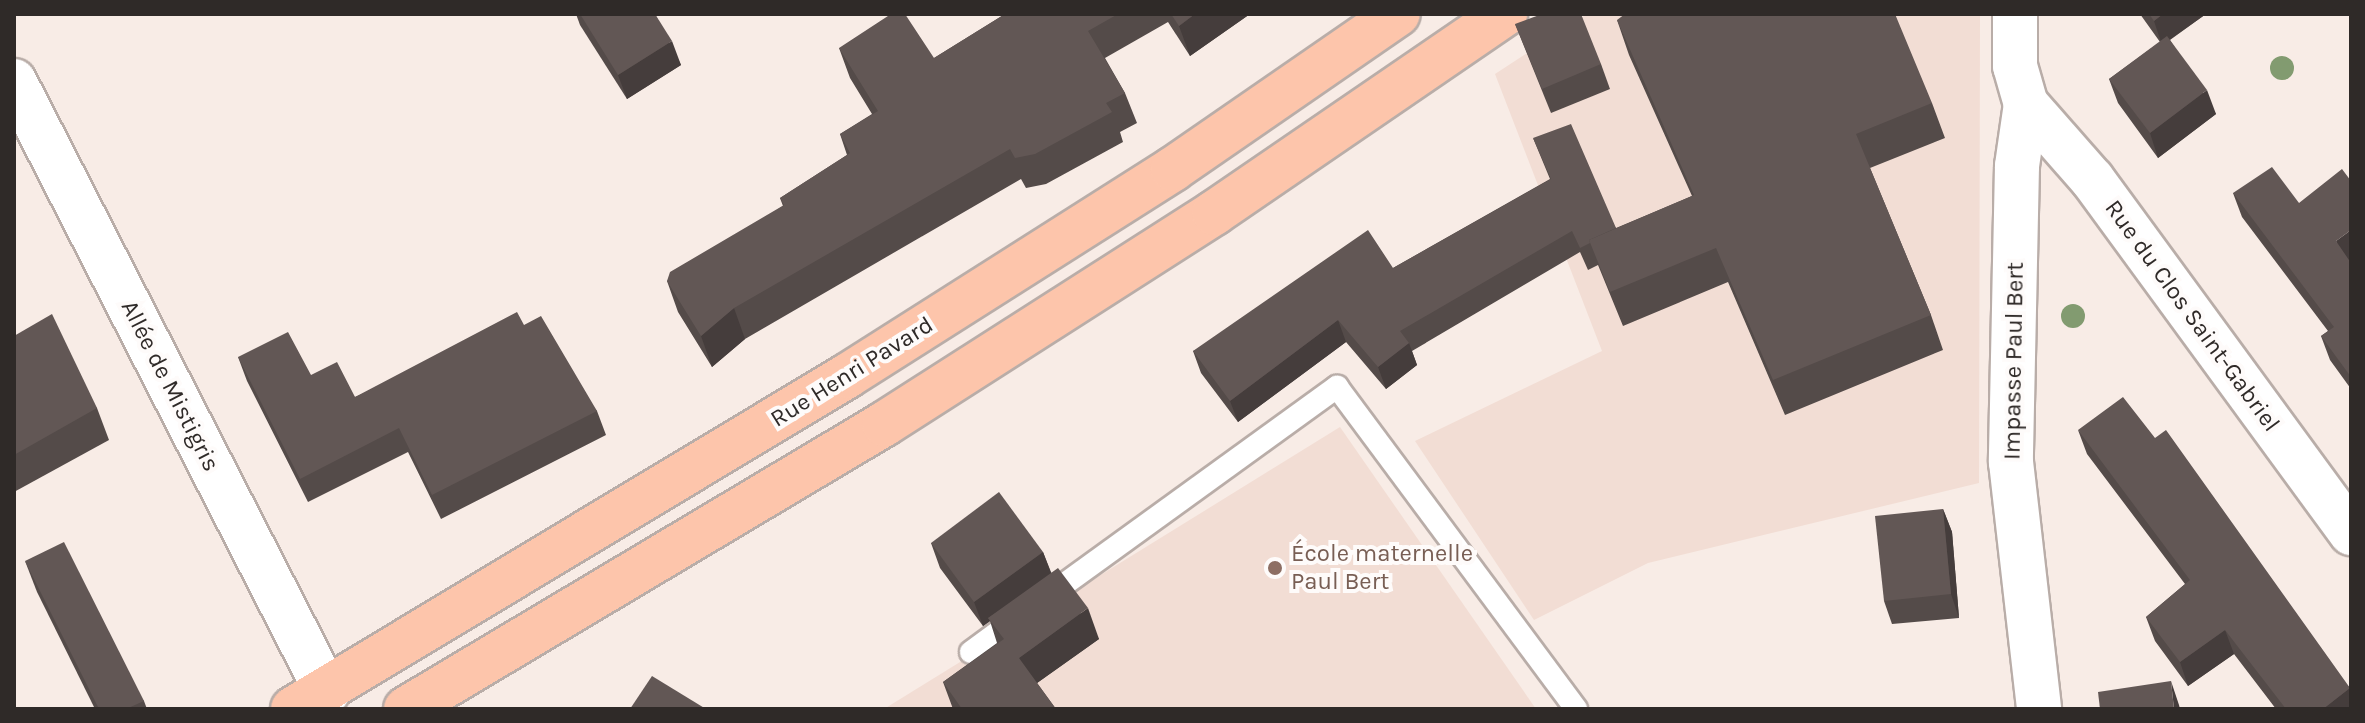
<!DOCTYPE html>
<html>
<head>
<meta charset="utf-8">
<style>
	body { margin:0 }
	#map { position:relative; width:2365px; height:723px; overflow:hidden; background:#f8ece6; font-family:Karla,sans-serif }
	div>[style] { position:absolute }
	.built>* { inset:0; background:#f2ddd4 }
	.roads { filter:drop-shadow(2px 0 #b9ada8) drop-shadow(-2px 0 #b9ada8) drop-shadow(0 2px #b9ada8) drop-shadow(0 -2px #b9ada8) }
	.service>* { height:22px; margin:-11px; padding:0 11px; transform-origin:11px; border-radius:11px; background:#fff }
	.minor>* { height:44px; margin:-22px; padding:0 22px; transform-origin:22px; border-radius:22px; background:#fff }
	.primary>* { height:44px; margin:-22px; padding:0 22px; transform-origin:22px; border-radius:22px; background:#fdc5ab }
	.trees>* { width:24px; height:24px; margin:-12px; border-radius:50%; background:#829b70 }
	.wall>* { inset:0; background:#544b49 }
	.shaded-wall>* { inset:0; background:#453d3c }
	.building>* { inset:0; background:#625755 }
	.dots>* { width:22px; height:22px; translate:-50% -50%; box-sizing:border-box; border:4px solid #fefbfa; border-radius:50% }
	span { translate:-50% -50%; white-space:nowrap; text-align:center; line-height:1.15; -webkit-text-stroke:8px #fefbfa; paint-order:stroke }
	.street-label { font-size:24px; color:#2f2a28 }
	.education-label { font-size:24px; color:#785e54 }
	.left { translate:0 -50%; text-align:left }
	.frame { position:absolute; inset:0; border:16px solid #2f2a28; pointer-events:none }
</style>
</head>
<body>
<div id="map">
	<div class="built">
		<div style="clip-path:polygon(1587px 14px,1980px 14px,1979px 483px,1648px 563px,1534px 620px,1415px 441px,1602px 351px,1495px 74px)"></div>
		<div style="clip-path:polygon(1340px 427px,1536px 709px,884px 709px)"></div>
	</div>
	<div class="roads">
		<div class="service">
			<div style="left:1044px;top:599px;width:362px;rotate:-35.9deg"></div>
			<div style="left:1337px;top:387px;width:401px;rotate:53.4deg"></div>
			<div style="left:971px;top:652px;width:56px;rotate:-36.3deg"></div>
		</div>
		<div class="minor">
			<div style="left:2015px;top:14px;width:52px;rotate:90deg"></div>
			<div style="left:2015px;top:66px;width:40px;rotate:74deg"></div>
			<div style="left:2026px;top:104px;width:63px;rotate:98.3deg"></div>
			<div style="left:2017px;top:166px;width:296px;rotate:91.2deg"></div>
			<div style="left:2011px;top:462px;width:249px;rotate:83.5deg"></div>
			<div style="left:14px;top:81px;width:687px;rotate:62.88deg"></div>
			<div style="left:2026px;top:104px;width:100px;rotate:48.7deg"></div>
			<div style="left:2092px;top:179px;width:439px;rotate:53.8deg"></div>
		</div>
		<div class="primary">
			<div style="left:293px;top:709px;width:646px;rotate:-31.01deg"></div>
			<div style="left:847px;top:376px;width:386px;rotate:-32.4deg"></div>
			<div style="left:1173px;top:169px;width:273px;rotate:-34.6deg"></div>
			<div style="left:406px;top:709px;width:557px;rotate:-30.8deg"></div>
			<div style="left:884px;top:424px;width:392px;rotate:-32.6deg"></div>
			<div style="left:1214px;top:213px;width:353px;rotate:-34.4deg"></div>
		</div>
	</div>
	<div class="trees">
		<div style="left:2282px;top:68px"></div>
		<div style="left:2073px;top:316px"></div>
	</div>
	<div class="wall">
		<div style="clip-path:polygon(576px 14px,655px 14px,681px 65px,627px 99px,580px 25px)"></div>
		<div style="clip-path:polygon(1005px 14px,1250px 14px,1190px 56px,1168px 22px,1105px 58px,1125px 93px,1137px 123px,1120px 132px,1123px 142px,1046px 184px,1026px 188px,1021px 179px,745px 339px,712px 367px,678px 312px,667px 281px,783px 206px,780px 198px,847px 155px,840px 134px,872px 114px,850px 78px,839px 48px,934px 58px)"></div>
		<div style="clip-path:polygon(2140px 14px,2206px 14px,2170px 40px,2216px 114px,2158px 158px,2118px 103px,2109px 79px,2160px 42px)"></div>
		<div style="clip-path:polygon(1617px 20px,1932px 103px,1945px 138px,1870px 168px,1931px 315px,1943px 350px,1785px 415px,1728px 282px,1623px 326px,1598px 265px,1588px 270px,1580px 252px,1412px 351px,1417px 365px,1386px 389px,1346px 342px,1238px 422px,1201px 373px,1193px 351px,1393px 268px,1550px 179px,1533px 138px,1616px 228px,1692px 196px,1629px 55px)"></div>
		<div style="clip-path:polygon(1515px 24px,1601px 64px,1610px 89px,1551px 113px)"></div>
		<div style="clip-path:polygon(2233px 193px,2299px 203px,2351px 263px,2351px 389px,2330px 360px,2321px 336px,2328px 331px,2242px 217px)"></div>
		<div style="clip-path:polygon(524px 325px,597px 411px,606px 435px,441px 519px,408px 452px,308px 502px,247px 381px,238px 357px,311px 375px,355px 397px)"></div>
		<div style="clip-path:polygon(14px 336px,97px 408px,109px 440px,14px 492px)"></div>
		<div style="clip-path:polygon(2078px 430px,2350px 688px,2351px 709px,2276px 709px,2234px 654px,2188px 686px,2155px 641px,2146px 617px,2185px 584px,2087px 454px)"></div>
		<div style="clip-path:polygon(1943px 509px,1952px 532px,1959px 618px,1892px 624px,1884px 601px)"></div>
		<div style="clip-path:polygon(931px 543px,1043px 552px,1051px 572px,1099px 639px,1037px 683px,1056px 709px,953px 709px,943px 682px,997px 643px,990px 621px,983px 626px,940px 568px)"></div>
		<div style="clip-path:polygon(25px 561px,144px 701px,147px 709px,95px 709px,37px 592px)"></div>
	</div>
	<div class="shaded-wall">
		<div style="clip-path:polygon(1195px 14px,1250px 14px,1190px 56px,1179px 26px)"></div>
		<div style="clip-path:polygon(2163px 14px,2206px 14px,2162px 45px,2154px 21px)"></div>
		<div style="clip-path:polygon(672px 41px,681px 65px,627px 99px,618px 75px)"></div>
		<div style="clip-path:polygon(2207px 90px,2216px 114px,2158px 158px,2150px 133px)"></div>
		<div style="clip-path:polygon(2351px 230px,2351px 261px,2344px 266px,2336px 241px)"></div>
		<div style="clip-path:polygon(734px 308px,745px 339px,712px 367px,701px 336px)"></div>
		<div style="clip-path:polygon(1338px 320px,1346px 342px,1238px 422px,1230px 401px)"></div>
		<div style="clip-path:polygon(1409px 343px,1417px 365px,1386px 389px,1378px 367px)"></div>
		<div style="clip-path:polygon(1943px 509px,1952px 532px,1959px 618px,1951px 594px)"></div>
		<div style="clip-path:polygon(1043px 552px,1052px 576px,988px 618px,990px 621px,983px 626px,974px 602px)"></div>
		<div style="clip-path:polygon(1088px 608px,1099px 639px,1030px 688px,1019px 658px)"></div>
		<div style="clip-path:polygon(2225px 630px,2234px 654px,2188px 686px,2180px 662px)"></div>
		<div style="clip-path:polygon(2171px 681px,2179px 705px,2180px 709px,2174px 709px)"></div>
		<div style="clip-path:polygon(2350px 688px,2351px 709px,2323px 709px)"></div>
	</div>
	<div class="building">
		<div style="clip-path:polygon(580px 14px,655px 14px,672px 41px,618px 75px)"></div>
		<div style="clip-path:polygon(891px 14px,905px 14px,934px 58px,1005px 14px,1118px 14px,1088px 31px,1125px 93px,1106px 103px,1112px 112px,1035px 154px,1015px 158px,1010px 149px,734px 308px,701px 336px,667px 281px,670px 272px,784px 205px,780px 198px,850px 153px,840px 134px,878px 111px,839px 48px)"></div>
		<div style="clip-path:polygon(1171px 14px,1195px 14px,1179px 26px)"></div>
		<div style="clip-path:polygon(1542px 14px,1581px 14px,1601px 64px,1542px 89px,1515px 24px)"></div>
		<div style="clip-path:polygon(1625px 14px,1895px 14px,1932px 103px,1856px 134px,1931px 315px,1773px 380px,1716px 248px,1610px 292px,1589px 240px,1694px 195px,1617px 20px)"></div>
		<div style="clip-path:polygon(2149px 14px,2163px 14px,2154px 21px)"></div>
		<div style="clip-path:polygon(2167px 36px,2207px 90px,2150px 133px,2109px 79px)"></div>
		<div style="clip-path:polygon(1571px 124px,1616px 228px,1589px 240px,1590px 243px,1580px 248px,1572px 231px,1400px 331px,1409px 343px,1378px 367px,1338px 320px,1230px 401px,1193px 351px,1368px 230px,1393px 268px,1551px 179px,1533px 138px)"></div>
		<div style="clip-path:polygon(2272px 167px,2299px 203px,2342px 169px,2351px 181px,2351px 230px,2336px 241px,2351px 263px,2351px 377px,2321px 336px,2334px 327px,2233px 193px)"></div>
		<div style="clip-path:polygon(517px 312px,524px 325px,541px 316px,597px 411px,432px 495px,399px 428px,300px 479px,238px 357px,288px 332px,311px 375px,337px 362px,355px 397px)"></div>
		<div style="clip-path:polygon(52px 314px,97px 408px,14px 455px,14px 336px)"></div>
		<div style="clip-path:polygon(2123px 397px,2155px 438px,2166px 430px,2350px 688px,2323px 709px,2286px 709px,2225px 630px,2180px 662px,2146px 617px,2190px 580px,2078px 430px)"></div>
		<div style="clip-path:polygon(999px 492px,1043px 552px,974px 602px,931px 543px)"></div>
		<div style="clip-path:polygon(1943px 509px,1951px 594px,1884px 601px,1875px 516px)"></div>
		<div style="clip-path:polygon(64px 542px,144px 701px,126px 709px,99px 709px,25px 561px)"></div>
		<div style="clip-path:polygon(1058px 568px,1088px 608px,1019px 658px,1056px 709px,962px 709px,943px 682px,1004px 639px,988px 618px)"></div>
		<div style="clip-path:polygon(652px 676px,706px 709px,630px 709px)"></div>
		<div style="clip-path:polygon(2171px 681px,2174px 709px,2100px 709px,2098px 692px)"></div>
	</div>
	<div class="dots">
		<div style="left:1275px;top:568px;background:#8d6e63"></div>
	</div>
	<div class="street-label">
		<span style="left:2192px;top:316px;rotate:54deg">Rue du Clos Saint-Gabriel</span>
		<span style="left:2014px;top:361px;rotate:-89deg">Impasse Paul Bert</span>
		<span style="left:852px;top:372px;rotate:-32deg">Rue Henri Pavard</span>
		<span style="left:170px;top:386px;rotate:63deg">Allée de Mistigris</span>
	</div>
	<div class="education-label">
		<span class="left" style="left:1291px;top:568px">École maternelle<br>Paul Bert</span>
	</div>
	<div class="frame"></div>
</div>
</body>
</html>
